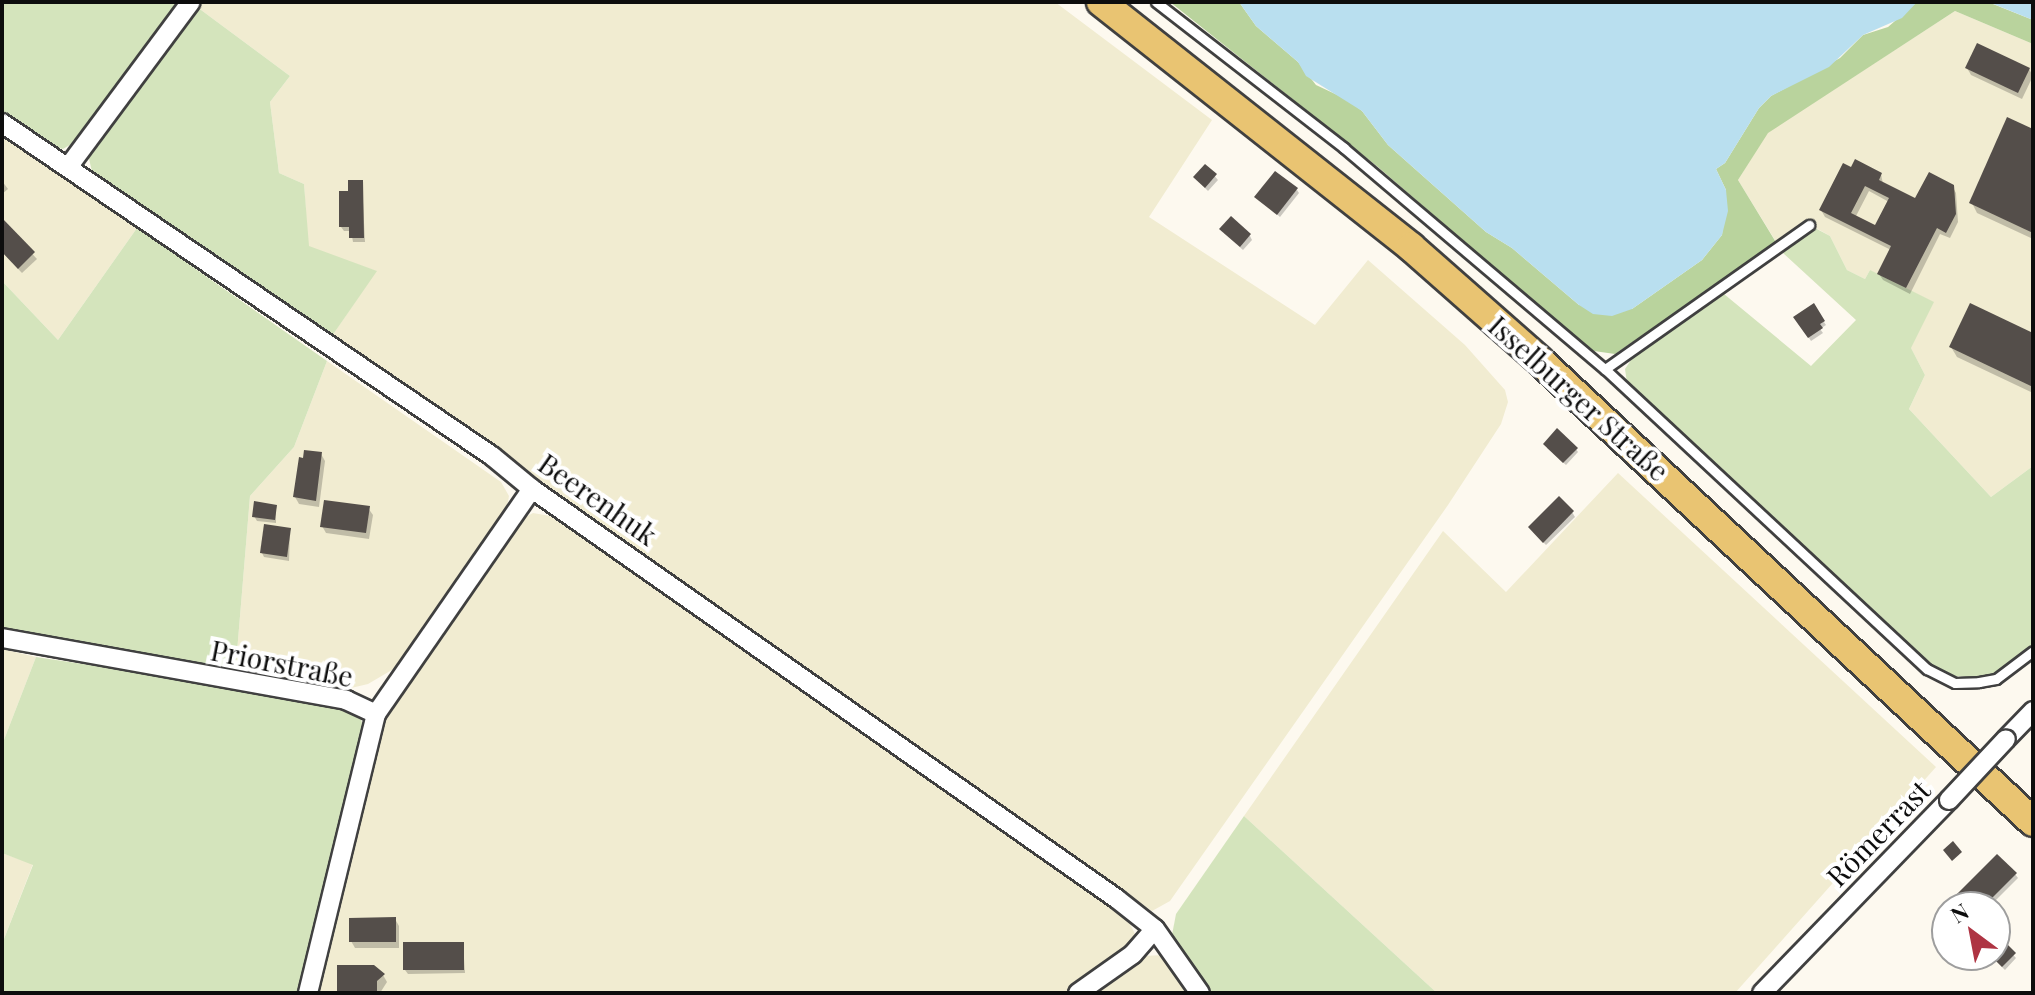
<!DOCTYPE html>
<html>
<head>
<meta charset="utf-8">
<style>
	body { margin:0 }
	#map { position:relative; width:2035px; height:995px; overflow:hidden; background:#fdf9ef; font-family:"Playfair Display",serif }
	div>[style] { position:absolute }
	.farmland>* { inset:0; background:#f1ecd1 }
	.green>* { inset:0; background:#d4e4bc }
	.forest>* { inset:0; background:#b9d39d }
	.water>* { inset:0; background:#b9dfef }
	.shadow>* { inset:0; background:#0003 }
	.building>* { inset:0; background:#544e4a }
	.roads { filter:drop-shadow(2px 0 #404040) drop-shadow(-2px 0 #404040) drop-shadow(0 2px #404040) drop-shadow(0 -2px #404040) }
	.lane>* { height:9px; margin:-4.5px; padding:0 4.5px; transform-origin:4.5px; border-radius:4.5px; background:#fff }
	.street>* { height:18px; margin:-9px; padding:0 9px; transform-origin:9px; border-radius:9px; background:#fff }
	.primary>* { height:28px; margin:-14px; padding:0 14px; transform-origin:14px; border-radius:14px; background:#e9c472 }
	.bridges { filter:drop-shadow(2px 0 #404040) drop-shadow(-2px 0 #404040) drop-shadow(0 2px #404040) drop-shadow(0 -2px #404040) }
	.street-bridge>* { height:18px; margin:-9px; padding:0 9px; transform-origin:9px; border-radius:9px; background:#fff }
	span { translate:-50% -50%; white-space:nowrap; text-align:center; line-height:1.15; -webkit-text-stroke:8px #fff; paint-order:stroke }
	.street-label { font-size:28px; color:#0d0d0d }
	.frame { position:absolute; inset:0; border:4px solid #0d0d0d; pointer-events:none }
	.north { position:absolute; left:1931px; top:891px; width:80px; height:80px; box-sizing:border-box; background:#fff; border:2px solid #9e9e9e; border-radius:50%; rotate:328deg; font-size:22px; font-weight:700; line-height:32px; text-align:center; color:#0d0d0d }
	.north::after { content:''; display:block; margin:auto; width:28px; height:36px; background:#ae3443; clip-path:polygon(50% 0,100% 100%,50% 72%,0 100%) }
</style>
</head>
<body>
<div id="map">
	<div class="farmland">
		<div style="clip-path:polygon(201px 2px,1055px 2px,1212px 120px,1149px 217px,1315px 325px,1368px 260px,1465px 345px,1505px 390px,1508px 402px,1501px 424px,1448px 505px,1170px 901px,1152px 911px,332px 336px,376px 271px,308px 247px,304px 184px,279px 173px,270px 102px,290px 76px,197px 7px)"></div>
		<div style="clip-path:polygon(1955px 11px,2033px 44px,2033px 466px,1991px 497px,1909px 409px,1925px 375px,1870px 270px,1865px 279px,1847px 270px,1830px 236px,1816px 228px,1783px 253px,1738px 180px,1767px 133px)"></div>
		<div style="clip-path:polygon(2px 136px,137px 228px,58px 340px,2px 281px)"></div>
		<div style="clip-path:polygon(327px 361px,501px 482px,509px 496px,506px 513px,402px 664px,368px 684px,330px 693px,235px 676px,250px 496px,294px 447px)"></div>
		<div style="clip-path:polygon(1618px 473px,1936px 767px,1735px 993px,1437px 993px,1244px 816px,1443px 531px,1506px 592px)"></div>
		<div style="clip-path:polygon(533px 513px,550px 516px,1127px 918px,1135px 934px,1127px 951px,1068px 993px,315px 993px,387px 708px,518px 521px)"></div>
		<div style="clip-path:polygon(2px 649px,36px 657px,2px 745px)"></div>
		<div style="clip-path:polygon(2px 853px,33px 864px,2px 944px)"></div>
		<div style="clip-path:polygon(1164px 955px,1188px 993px,1092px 993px,1143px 956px)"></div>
	</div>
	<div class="green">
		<div style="clip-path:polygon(2px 2px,179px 2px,78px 140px,63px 149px,47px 145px,2px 115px)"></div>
		<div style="clip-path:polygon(197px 7px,290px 76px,270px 102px,279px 173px,304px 184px,309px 246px,377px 271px,332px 336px,92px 172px,88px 154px)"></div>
		<div style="clip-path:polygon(137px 228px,327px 361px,294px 447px,250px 496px,235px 676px,2px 631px,2px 281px,58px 340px)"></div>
		<div style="clip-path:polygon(1815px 228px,1830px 236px,1847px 270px,1865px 279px,1870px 270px,1934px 302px,1911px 348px,1925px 375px,1909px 409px,1991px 497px,2033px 466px,2033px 645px,2002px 671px,1980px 678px,1954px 676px,1929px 664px,1627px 383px,1625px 369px,1635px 354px,1724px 294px,1811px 366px,1856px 320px,1783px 253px)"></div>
		<div style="clip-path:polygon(36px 657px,343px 703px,360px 714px,364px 733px,302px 993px,2px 993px,2px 944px,33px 865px,2px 853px,2px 745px)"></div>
		<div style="clip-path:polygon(1244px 816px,1437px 993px,1210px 993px,1172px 935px,1176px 914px)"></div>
	</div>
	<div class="forest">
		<div style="clip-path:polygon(1170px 2px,1239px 2px,1256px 26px,1298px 62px,1316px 85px,1348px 100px,1362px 111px,1388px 145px,1486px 232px,1512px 248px,1579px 305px,1632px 309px,1702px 260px,1722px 235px,1726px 190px,1716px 169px,1725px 163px,1759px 108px,1771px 96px,1840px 58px,1863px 35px,1888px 27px,1917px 2px,1988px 2px,2033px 20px,2033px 44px,1955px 11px,1768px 133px,1738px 180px,1777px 244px,1615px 354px,1594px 351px,1581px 343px,1378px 167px)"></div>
	</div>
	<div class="water">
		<div style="clip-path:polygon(1239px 2px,1917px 2px,1902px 18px,1863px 35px,1829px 67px,1771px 96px,1759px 108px,1725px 163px,1716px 169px,1726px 190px,1728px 211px,1722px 235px,1702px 260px,1632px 309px,1612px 316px,1593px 314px,1579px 305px,1512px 248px,1486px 232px,1388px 145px,1362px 111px,1306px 76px,1298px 62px,1256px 26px)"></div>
		<div style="clip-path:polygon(1988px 2px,2033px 2px,2033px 20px,1996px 5px)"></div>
	</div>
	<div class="shadow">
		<div style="clip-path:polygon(1967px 68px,2029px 69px,2033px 76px,2022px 99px,1971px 75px)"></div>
		<div style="clip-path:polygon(2033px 131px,2033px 239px,1977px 213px,1972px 203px)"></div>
		<div style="clip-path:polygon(1206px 166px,1218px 180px,1208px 191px,1195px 178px)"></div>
		<div style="clip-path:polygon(evenodd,1852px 169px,1881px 174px,1883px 184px,1916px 201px,1952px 186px,1956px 193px,1958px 222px,1950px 238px,1940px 234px,1910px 294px,1883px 280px,1879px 274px,1891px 250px,1825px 217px,1821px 210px,1852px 169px,1869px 191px,1889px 202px,1876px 228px,1855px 218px,1869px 191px)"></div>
		<div style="clip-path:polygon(2px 181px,8px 189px,2px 194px)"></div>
		<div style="clip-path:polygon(362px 182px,365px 242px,353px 242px,351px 231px,344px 231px,341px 227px,350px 193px)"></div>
		<div style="clip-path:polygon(1297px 190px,1299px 193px,1280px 217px,1257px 197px)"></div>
		<div style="clip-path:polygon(2px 221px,37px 259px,22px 273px,2px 252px)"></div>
		<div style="clip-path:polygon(1224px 233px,1250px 236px,1252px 240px,1243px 250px)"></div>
		<div style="clip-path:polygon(1813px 306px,1826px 325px,1820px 329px,1823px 333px,1811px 341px,1796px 318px)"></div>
		<div style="clip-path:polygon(2033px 335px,2033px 393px,1957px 357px,1951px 347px)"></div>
		<div style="clip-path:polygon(1547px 448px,1576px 449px,1578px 452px,1566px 465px)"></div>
		<div style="clip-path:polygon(321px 454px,325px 461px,319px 507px,299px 504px,295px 497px)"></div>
		<div style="clip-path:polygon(276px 506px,276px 523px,257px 521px,254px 516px)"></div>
		<div style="clip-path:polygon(368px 508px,373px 515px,369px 539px,326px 533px,322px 526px)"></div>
		<div style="clip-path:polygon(1572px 512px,1575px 517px,1546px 545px,1533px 532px)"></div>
		<div style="clip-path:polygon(290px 530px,289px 561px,264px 557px,262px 553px)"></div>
		<div style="clip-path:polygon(2015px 874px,2018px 878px,1989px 907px,1958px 907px)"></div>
		<div style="clip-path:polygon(395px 919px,399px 926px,399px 948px,355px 948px,351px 941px)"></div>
		<div style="clip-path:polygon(1995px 935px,2016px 958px,2005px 970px,1992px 957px,1986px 963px,1978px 955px,1995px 955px)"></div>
		<div style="clip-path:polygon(463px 944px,465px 973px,408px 974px,405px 970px)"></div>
		<div style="clip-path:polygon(383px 975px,387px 982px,380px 993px,339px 993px)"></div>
	</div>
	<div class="building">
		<div style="clip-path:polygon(1977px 43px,2030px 68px,2018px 93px,1965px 68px)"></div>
		<div style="clip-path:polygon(2007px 117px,2033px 129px,2033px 233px,1969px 203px)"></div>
		<div style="clip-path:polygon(evenodd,1855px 159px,1882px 173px,1879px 180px,1915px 198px,1929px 172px,1954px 185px,1956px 214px,1946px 233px,1937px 228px,1906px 288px,1877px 274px,1891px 246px,1819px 210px,1843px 163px,1851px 167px,1855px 159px,1865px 186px,1889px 198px,1875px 225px,1851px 213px,1865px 186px)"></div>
		<div style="clip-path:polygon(1205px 164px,1217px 174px,1205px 188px,1193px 177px)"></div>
		<div style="clip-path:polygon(1275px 171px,1298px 188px,1277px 215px,1254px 197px)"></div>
		<div style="clip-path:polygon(348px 180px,363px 180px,364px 238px,349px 238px,349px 227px,339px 227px,339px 191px,348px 191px)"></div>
		<div style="clip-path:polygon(1231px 216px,1251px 234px,1240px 247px,1219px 229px)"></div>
		<div style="clip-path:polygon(2px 218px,35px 252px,18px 269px,2px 252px)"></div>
		<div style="clip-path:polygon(1814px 303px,1825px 321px,1820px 324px,1823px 328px,1808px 338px,1793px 317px)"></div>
		<div style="clip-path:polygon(1970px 303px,2033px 333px,2033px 387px,1949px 347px)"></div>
		<div style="clip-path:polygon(1557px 428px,1578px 448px,1563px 463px,1543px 444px)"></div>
		<div style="clip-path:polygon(304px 450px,322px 452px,316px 501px,293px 497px,299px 457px,303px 458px)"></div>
		<div style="clip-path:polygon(1559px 496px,1574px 511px,1543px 543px,1528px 527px)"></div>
		<div style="clip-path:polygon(324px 500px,370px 506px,366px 533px,320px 527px)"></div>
		<div style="clip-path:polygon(254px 501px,277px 505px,275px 520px,252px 517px)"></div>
		<div style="clip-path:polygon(264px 524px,291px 528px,287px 557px,260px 553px)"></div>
		<div style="clip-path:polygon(1953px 841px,1962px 852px,1952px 861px,1943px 850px)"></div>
		<div style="clip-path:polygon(1997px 854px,2017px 873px,1983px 907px,1958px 907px,1951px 900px)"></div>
		<div style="clip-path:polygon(396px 917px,396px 942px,349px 942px,349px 918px)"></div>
		<div style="clip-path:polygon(1995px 932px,2016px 953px,2002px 967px,1995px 960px)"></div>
		<div style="clip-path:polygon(403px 942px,464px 942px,464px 970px,403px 970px)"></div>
		<div style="clip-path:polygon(337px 965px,374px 965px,385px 974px,377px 981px,377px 993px,337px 993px)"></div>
	</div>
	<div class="roads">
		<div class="lane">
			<div style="left:1156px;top:2px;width:238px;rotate:37.8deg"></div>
			<div style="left:1344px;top:148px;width:342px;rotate:40.3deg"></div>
			<div style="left:1605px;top:369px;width:440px;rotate:43deg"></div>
			<div style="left:1927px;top:669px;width:31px;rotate:27deg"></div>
			<div style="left:1955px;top:683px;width:24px;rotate:-2deg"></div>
			<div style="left:1979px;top:682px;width:17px;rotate:-10deg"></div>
			<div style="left:1996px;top:679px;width:46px;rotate:-37.1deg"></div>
			<div style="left:1605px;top:369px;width:250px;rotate:-35.2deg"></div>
		</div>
		<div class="street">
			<div style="left:2px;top:123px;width:592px;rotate:34.2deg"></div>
			<div style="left:492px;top:456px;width:52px;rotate:39.5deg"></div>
			<div style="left:532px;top:489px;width:714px;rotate:35.02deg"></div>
			<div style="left:1117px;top:899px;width:48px;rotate:38.3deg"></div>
			<div style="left:1155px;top:929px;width:78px;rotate:54.9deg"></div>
			<div style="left:69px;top:166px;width:204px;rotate:-53.4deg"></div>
			<div style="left:2px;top:638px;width:350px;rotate:10.2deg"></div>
			<div style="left:346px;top:700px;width:33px;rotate:25deg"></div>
			<div style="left:376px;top:714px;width:274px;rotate:-55.3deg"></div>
			<div style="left:2006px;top:739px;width:39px;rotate:-46deg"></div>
			<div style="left:308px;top:993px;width:287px;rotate:-76.3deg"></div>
			<div style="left:1078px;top:993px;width:67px;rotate:-35.3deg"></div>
			<div style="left:1133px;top:954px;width:33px;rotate:-49deg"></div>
			<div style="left:1762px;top:993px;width:269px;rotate:-45.9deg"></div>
		</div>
		<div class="primary">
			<div style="left:1101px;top:2px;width:395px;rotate:38.3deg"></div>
			<div style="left:1411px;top:247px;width:171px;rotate:41.4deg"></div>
			<div style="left:1539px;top:360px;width:676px;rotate:43.08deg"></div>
		</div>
	</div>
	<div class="bridges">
		<div class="street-bridge">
			<div style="left:1949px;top:800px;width:83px;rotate:-46.9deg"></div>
		</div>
	</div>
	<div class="street-label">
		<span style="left:1579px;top:398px;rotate:42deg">Isselburger Straße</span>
		<span style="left:598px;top:499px;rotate:35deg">Beerenhuk</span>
		<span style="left:282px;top:663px;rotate:11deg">Priorstraße</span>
		<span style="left:1878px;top:833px;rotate:-46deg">Römerrast</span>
	</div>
	<div class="frame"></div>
	<div class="north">N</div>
</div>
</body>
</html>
